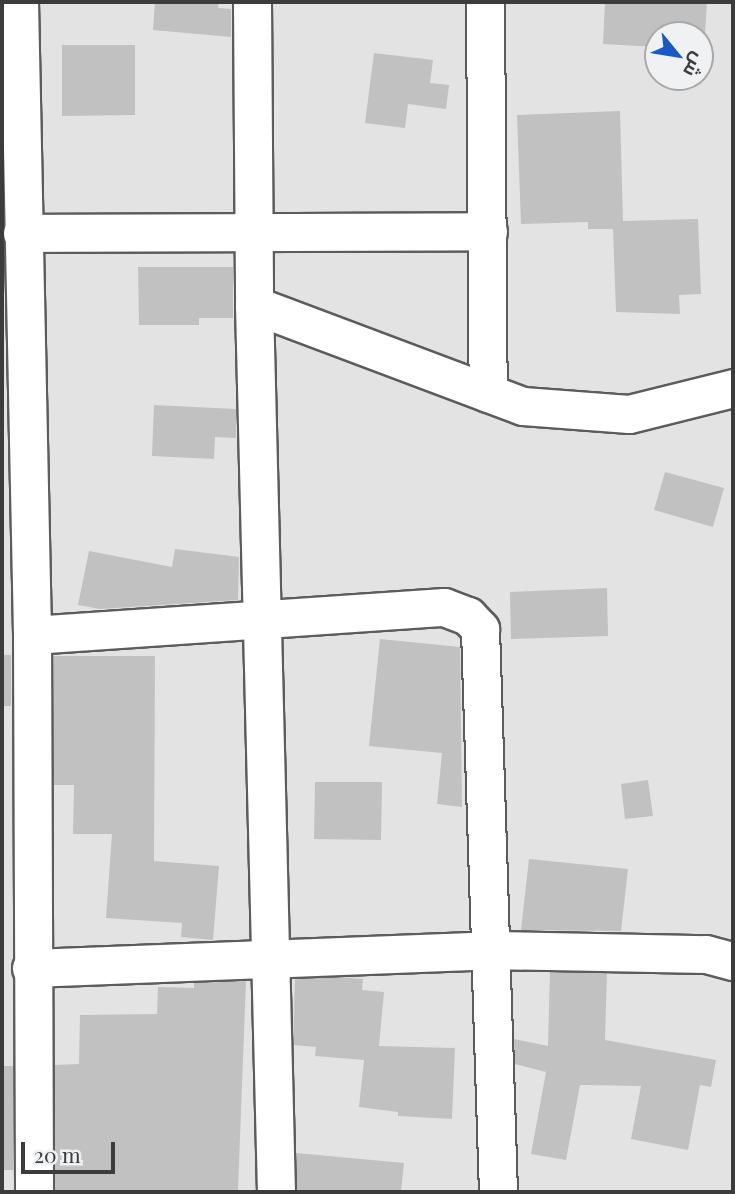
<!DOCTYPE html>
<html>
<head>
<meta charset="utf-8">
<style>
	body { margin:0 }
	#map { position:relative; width:735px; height:1194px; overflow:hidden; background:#e3e3e4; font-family:"Playfair Display",Cairo,serif }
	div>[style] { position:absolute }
	.building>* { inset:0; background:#c2c1c1 }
	.roads { filter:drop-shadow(2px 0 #5b5c5d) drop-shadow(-2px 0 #5b5c5d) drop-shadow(0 2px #5b5c5d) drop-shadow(0 -2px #5b5c5d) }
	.minor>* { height:37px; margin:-18.5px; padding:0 18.5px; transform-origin:18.5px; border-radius:18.5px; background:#fff }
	span { translate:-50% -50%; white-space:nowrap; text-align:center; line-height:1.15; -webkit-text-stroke:5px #f0f1f2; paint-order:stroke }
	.frame { position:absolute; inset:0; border:4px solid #3c3c3d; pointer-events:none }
	.north { position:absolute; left:644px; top:21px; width:70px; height:70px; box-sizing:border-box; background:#f0f1f2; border:2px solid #a8a9aa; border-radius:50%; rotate:120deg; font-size:19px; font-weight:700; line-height:28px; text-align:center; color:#3c3c3d }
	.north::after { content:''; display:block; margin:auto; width:24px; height:32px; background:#1859c4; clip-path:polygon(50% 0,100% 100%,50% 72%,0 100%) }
	.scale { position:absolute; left:21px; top:1142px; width:94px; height:32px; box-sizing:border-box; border:4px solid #3c3c3d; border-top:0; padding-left:9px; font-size:21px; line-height:24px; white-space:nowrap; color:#3c3c3d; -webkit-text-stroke:5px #f0f1f2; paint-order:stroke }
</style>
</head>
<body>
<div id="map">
	<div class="building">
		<div style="clip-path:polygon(155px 2px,219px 2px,218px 8px,231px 9px,231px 37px,153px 30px)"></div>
		<div style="clip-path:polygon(605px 2px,707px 2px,704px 50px,700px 35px,658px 35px,658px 47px,603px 44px)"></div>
		<div style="clip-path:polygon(62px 45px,135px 45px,135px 115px,62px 116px)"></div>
		<div style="clip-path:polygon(374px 53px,433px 60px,430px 83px,449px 85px,446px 109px,408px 104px,405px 128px,365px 123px)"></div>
		<div style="clip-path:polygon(620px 111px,623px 221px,698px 219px,701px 294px,679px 295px,680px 314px,616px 312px,613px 229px,588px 229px,588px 222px,521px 224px,517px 115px)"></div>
		<div style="clip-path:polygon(138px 267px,233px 267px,233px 318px,199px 318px,199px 325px,139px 325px)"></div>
		<div style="clip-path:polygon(154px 405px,236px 409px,236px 438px,215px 437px,214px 459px,152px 456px)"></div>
		<div style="clip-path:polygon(665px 472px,724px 488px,713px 527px,654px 510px)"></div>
		<div style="clip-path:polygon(175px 549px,239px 557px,238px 600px,100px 609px,78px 605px,89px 551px,172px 567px)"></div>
		<div style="clip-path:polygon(607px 588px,608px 636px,511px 639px,510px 592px)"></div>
		<div style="clip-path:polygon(380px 639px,460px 647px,462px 807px,437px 804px,442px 753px,369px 746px)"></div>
		<div style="clip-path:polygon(2px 655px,11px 655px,11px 706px,2px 706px)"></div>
		<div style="clip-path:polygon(53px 656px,155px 656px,154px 861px,219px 866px,213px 940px,181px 937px,182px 923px,106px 918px,112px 834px,73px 834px,74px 785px,54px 785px)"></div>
		<div style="clip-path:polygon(648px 780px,653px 816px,625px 819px,621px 784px)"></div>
		<div style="clip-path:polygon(315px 782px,382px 782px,381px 840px,314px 839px)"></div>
		<div style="clip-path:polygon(529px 859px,628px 869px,621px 931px,521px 930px)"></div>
		<div style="clip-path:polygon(550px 972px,607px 973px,605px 1040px,716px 1060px,711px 1087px,700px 1085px,688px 1150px,631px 1139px,641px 1086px,580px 1085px,566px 1160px,531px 1154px,546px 1072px,515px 1064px,514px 1039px,548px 1046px)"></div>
		<div style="clip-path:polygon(338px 977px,363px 979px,362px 990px,384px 992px,379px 1046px,455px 1048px,452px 1119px,398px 1116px,398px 1112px,359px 1107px,364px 1060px,315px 1056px,316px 1047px,293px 1045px,295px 979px)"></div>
		<div style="clip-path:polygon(246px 981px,238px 1190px,55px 1192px,55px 1065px,79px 1064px,80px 1015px,157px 1014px,158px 987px,194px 988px,194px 983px)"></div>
		<div style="clip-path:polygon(2px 1066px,13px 1066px,13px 1170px,2px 1170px)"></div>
		<div style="clip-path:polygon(296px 1153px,404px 1163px,401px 1192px,297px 1192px)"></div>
	</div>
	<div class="roads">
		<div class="minor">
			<div style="left:19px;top:2px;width:633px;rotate:88.82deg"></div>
			<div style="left:32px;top:635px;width:557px;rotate:89.79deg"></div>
			<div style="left:252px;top:2px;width:303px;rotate:89.6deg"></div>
			<div style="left:254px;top:305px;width:887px;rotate:88.58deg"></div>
			<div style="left:485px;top:2px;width:391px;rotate:89.6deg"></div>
			<div style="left:22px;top:233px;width:466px;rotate:-0.2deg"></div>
			<div style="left:254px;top:305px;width:287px;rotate:20.6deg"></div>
			<div style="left:523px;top:406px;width:106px;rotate:4.3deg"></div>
			<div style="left:629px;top:414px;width:107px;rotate:-14deg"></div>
			<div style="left:32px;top:635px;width:413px;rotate:-3.9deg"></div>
			<div style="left:444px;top:607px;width:26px;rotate:21deg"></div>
			<div style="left:468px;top:616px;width:18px;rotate:47deg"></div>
			<div style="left:480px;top:629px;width:563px;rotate:88.17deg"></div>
			<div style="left:31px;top:968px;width:460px;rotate:-2.2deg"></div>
			<div style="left:491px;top:950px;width:215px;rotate:1.1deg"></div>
			<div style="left:706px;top:954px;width:28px;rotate:15deg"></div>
		</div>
	</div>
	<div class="frame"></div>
	<div class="north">ش</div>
	<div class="scale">20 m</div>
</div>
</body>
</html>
